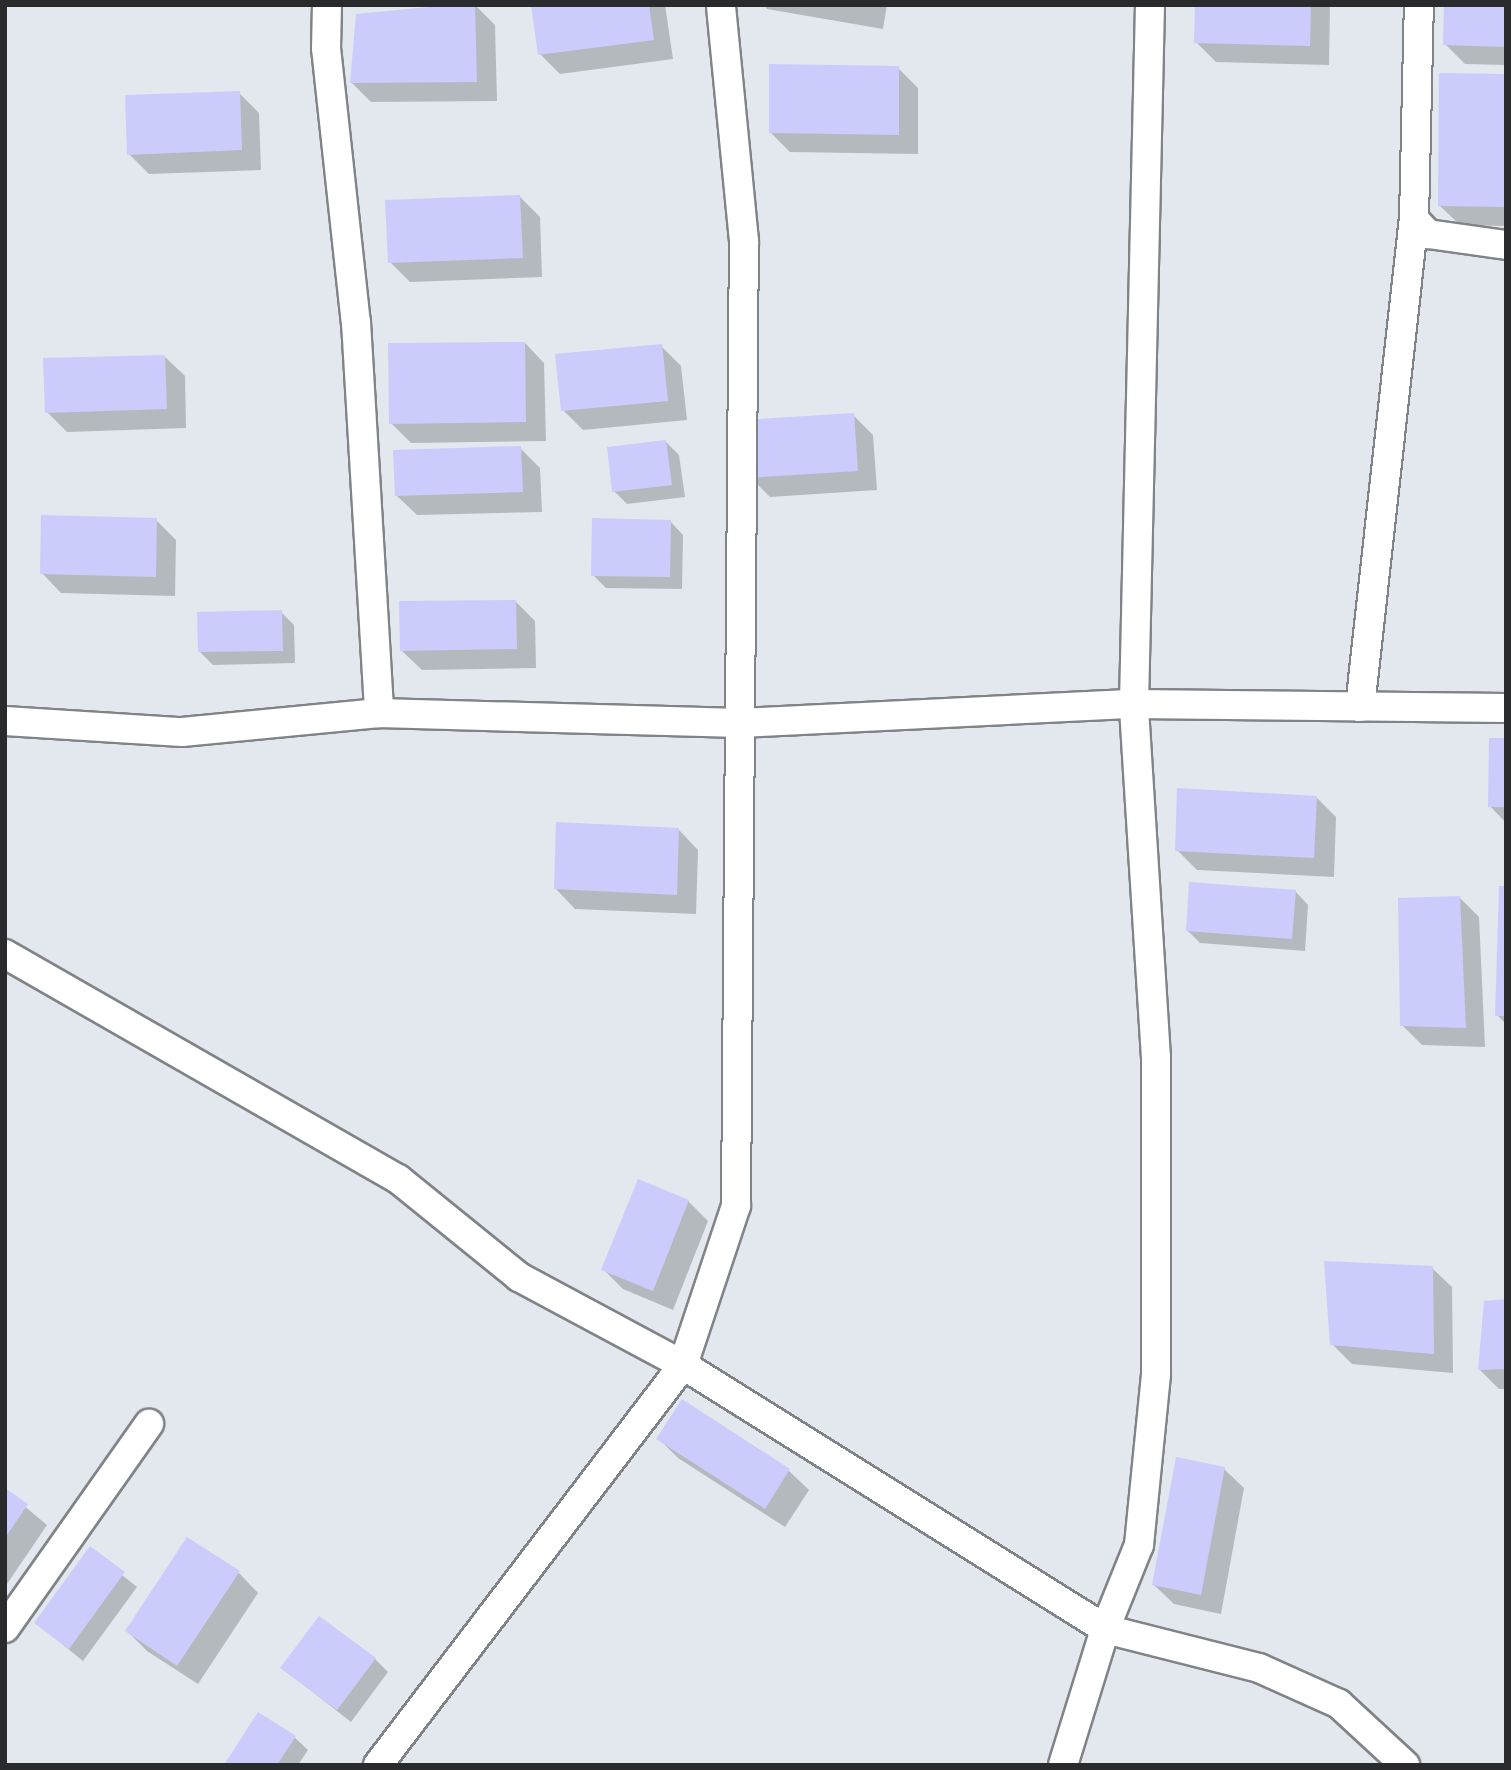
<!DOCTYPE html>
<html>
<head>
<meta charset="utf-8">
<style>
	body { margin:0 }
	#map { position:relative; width:1511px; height:1770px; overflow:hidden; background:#e2e8ed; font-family:"Sofia Sans Condensed",sans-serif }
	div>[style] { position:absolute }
	.shadow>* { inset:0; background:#0003 }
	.building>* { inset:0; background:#cbccfc }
	.roads { filter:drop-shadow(2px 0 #7f8488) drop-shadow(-2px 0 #7f8488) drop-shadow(0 2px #7f8488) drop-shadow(0 -2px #7f8488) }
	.street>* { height:28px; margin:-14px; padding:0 14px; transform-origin:14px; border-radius:14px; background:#fff }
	span { translate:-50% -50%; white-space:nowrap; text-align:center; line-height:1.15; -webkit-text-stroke:6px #eff5fa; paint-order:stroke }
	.frame { position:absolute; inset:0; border:7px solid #282a2c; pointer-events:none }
</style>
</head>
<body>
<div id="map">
	<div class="shadow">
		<div style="clip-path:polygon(469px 5px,475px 5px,495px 25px,497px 101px,371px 102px,352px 83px)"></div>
		<div style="clip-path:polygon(533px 5px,665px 5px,673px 59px,560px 74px,540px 54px)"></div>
		<div style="clip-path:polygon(764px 5px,887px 5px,883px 29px,767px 9px)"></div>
		<div style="clip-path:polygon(1197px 5px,1330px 5px,1329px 65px,1216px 62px,1196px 42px)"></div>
		<div style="clip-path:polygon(1506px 5px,1506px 65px,1465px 64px,1445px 44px)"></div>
		<div style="clip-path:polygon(898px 68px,918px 88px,918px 154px,790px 152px,770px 132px)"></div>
		<div style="clip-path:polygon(1506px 76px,1506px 226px,1460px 225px,1440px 206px)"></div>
		<div style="clip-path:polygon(239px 93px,259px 113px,261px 170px,149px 174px,129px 154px)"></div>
		<div style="clip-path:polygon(520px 197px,540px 217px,542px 277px,410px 282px,390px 262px)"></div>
		<div style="clip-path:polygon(525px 343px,544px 363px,546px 441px,411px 443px,391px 423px)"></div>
		<div style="clip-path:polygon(661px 346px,681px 366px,687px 420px,583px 430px,563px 410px)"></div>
		<div style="clip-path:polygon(165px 357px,185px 376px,186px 428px,67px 432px,47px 412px)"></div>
		<div style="clip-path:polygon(853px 415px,873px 435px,877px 490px,770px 497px,750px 477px)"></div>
		<div style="clip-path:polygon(666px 442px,679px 455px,685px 497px,627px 504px,614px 491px)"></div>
		<div style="clip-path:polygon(520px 448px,540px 468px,542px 512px,417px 515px,397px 496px)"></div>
		<div style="clip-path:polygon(156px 520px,176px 540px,175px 596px,61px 593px,42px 573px)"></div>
		<div style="clip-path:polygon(670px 521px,683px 535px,682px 589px,606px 588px,593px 575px)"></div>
		<div style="clip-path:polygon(515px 601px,535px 621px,536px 668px,422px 670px,402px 651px)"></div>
		<div style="clip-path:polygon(281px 612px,294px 625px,295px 663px,213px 665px,200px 652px)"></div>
		<div style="clip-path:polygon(1506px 740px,1506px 823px,1490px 806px)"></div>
		<div style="clip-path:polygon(1316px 797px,1336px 817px,1334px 877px,1197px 870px,1177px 850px)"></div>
		<div style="clip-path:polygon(679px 830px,698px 850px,696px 914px,575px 909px,556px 889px)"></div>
		<div style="clip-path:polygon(1506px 888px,1506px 1024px,1497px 1015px)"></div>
		<div style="clip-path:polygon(1295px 891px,1308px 905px,1305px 951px,1200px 943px,1187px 930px)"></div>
		<div style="clip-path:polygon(1459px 897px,1479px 917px,1485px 1047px,1422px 1045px,1402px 1025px)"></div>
		<div style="clip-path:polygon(688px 1201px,708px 1221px,673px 1310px,623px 1289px,603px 1269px)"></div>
		<div style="clip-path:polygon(1432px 1268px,1452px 1287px,1453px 1373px,1352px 1364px,1332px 1344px)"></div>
		<div style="clip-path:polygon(1506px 1301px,1506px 1389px,1499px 1389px,1479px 1369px)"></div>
		<div style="clip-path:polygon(682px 1402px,789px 1471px,809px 1490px,785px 1527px,678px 1458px,658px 1438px)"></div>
		<div style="clip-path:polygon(1224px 1469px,1244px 1488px,1221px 1614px,1174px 1604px,1154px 1585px)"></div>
		<div style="clip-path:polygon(5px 1490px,47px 1525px,5px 1587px)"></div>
		<div style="clip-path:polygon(90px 1549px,137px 1587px,83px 1661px,36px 1623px)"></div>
		<div style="clip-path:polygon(239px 1573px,258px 1593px,198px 1684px,147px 1651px,127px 1631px)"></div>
		<div style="clip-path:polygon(375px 1659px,388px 1672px,351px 1722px,282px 1668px)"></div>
		<div style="clip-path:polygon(294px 1737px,308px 1750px,298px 1765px,226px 1765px)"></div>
	</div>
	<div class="building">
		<div style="clip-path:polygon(450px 5px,475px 5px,477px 82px,350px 83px,356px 14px)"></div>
		<div style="clip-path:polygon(531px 5px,649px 5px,654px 40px,538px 55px)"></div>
		<div style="clip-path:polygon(1195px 5px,1311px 5px,1310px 46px,1194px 43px)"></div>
		<div style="clip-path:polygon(1444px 5px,1506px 5px,1506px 47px,1443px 45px)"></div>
		<div style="clip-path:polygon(769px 64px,899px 66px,899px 135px,769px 133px)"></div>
		<div style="clip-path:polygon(1439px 73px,1506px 74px,1506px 207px,1438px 206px)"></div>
		<div style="clip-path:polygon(240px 91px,242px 150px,127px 155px,125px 95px)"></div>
		<div style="clip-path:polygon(520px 195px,523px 258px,388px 263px,385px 200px)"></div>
		<div style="clip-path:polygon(525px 342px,526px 422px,389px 424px,388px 343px)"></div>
		<div style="clip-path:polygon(662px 344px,668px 401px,561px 411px,555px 354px)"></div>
		<div style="clip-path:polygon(165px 355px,167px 409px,45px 413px,43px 358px)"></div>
		<div style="clip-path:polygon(854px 413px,858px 471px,748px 478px,743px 420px)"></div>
		<div style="clip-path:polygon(666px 440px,672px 485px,612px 492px,607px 447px)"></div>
		<div style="clip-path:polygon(521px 446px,523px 492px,395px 496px,393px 450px)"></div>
		<div style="clip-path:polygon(41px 515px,157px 518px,156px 577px,40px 574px)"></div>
		<div style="clip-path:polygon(592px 518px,671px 520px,670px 577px,591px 576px)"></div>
		<div style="clip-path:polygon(516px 600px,517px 649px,400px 651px,399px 601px)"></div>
		<div style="clip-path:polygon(282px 610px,283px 651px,198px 652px,197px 612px)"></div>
		<div style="clip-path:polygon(1489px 738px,1506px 738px,1506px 807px,1488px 807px)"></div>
		<div style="clip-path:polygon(1177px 788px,1317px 796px,1314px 858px,1175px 851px)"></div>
		<div style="clip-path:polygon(556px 822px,679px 828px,677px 895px,554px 889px)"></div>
		<div style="clip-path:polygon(1189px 882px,1296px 890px,1292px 939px,1186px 931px)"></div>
		<div style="clip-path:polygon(1499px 886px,1506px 886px,1506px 1016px,1495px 1016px)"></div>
		<div style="clip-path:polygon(1460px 896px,1466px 1028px,1400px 1026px,1398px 898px)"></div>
		<div style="clip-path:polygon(638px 1179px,689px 1200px,653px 1291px,601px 1270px)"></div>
		<div style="clip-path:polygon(1324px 1261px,1433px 1266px,1434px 1354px,1330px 1345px)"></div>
		<div style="clip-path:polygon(1506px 1299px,1506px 1369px,1478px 1370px,1484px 1301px)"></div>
		<div style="clip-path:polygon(682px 1399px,790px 1469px,765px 1509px,656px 1439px)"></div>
		<div style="clip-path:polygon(1176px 1457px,1225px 1467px,1201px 1595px,1152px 1585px)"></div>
		<div style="clip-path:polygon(5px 1488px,28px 1504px,5px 1538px)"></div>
		<div style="clip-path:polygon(187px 1537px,240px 1571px,177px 1666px,125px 1631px)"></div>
		<div style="clip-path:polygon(90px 1546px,125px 1572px,69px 1649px,34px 1623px)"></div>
		<div style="clip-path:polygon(319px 1616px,376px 1658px,337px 1710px,280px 1668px)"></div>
		<div style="clip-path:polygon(258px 1712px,296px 1736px,277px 1765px,224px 1765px)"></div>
	</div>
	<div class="roads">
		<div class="street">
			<div style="left:327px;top:5px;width:43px;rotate:91.3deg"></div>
			<div style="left:326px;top:48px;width:276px;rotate:83.8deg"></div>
			<div style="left:356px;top:322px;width:392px;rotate:86.6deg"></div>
			<div style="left:1414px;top:219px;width:21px;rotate:47deg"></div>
			<div style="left:1428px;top:234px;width:79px;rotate:8deg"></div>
			<div style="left:1360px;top:707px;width:491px;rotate:-83.7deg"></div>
			<div style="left:1414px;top:219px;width:214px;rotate:-88.7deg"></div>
			<div style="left:5px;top:721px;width:177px;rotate:3.6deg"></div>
			<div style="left:182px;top:732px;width:198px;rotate:-5.5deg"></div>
			<div style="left:379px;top:713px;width:361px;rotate:1.6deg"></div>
			<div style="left:740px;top:723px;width:394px;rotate:-2.8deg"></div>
			<div style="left:1134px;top:704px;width:372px;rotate:0.6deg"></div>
			<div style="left:5px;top:954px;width:453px;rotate:29.8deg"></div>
			<div style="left:398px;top:1179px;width:156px;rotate:39deg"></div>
			<div style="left:519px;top:1277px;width:186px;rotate:28.2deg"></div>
			<div style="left:683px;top:1365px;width:498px;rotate:32deg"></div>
			<div style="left:1105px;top:1629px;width:159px;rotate:14.2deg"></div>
			<div style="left:1259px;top:1668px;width:88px;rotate:24.2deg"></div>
			<div style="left:1339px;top:1704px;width:90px;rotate:42.7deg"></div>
			<div style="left:5px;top:1628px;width:250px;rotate:-54.8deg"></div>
			<div style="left:378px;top:1765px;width:503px;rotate:-52.67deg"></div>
			<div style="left:683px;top:1365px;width:168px;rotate:-71.6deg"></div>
			<div style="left:736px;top:1206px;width:965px;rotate:-89.53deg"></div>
			<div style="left:744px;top:241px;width:237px;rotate:-95.6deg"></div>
			<div style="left:1063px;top:1765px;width:142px;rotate:-72.8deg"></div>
			<div style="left:1105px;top:1629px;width:91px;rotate:-68deg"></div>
			<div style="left:1139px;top:1545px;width:172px;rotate:-84.3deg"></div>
			<div style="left:1156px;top:1374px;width:316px;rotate:-90deg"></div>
			<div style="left:1156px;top:1058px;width:355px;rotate:-93.6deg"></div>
			<div style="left:1134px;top:704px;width:699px;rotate:-88.69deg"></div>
		</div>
	</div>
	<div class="frame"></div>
</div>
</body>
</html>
